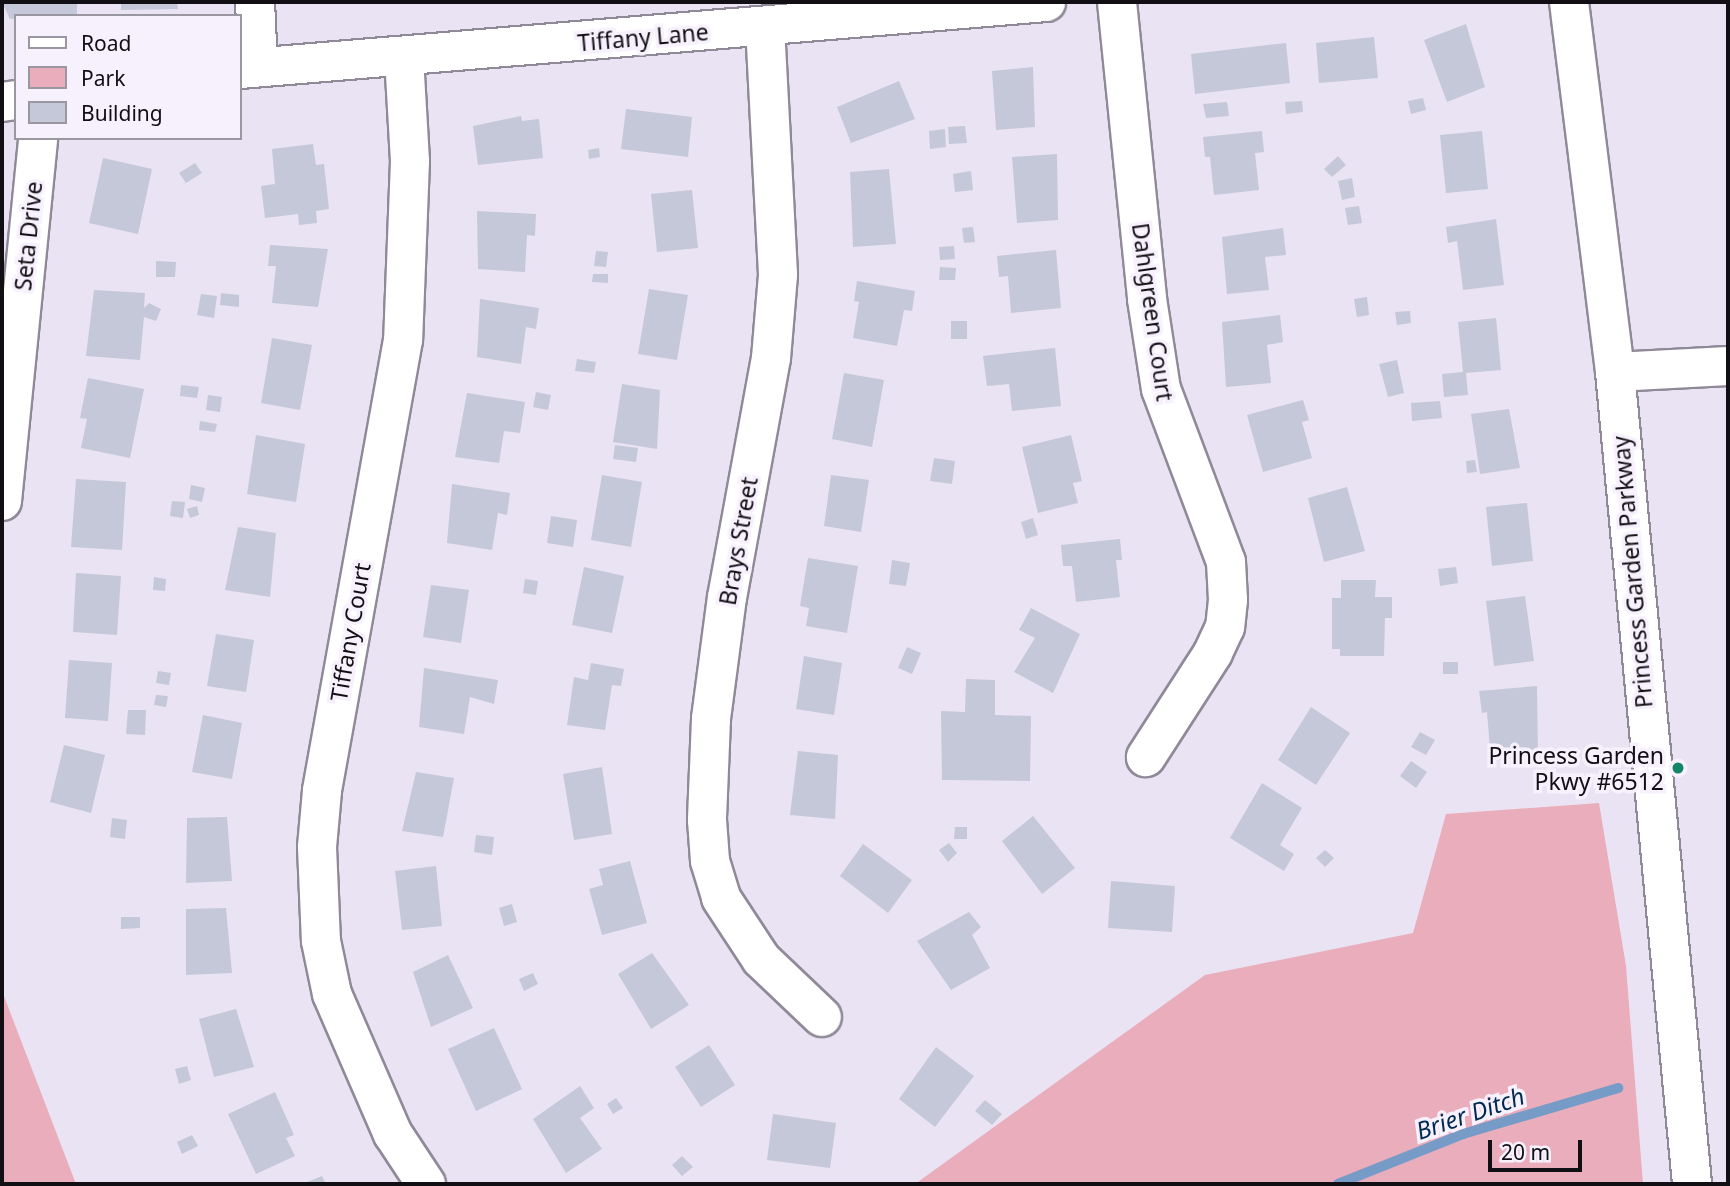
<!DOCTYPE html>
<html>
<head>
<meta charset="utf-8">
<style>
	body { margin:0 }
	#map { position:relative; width:1730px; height:1186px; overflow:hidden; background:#eae3f3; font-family:"Noto Sans",sans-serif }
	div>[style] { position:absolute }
	.green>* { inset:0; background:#eaadbc }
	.stream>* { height:10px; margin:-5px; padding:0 5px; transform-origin:5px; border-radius:5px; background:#759bc6 }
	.building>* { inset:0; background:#c5c8d8 }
	.roads { filter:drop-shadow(2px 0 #908997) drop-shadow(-2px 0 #908997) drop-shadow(0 2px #908997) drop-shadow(0 -2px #908997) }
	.minor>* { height:38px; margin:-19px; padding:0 19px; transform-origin:19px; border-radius:19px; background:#fff }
	.tertiary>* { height:38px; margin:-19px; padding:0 19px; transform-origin:19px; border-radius:19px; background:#fff }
	.dots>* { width:19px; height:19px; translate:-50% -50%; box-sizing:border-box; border:4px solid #f7f1fe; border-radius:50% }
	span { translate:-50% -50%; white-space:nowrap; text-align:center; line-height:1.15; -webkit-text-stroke:7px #f7f1fe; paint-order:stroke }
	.street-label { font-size:23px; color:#120f14 }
	.poi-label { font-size:23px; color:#120f14 }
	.right { translate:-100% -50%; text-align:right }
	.water-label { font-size:24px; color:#002a51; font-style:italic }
	.frame { position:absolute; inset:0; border:4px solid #120f14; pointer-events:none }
	.legend { position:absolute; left:14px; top:14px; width:228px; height:126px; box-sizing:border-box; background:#f7f1fe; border:2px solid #9b97a0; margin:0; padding:9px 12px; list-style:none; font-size:21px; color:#120f14 }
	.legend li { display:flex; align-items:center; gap:14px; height:35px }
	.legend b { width:35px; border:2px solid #9b97a0 }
	.scale { position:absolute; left:1488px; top:1140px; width:94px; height:32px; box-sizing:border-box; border:4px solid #120f14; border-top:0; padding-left:9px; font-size:21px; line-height:24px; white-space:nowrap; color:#120f14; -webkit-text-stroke:5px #f7f1fe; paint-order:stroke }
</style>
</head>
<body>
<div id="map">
	<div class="green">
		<div style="clip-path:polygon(1599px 803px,1626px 966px,1643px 1184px,915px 1184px,1205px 975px,1413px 933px,1446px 814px)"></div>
		<div style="clip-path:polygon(2px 991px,76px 1184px,2px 1184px)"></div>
	</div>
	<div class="stream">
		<div style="left:1338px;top:1184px;width:135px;rotate:-21.8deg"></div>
		<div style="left:1463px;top:1134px;width:162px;rotate:-16.5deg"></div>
	</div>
	<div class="building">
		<div style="clip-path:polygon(2px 2px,77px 2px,77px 16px,10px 19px)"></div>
		<div style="clip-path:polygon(121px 2px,177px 2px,178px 9px,121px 10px)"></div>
		<div style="clip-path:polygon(1466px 24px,1485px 87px,1447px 102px,1424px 40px)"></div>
		<div style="clip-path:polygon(1374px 37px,1378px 78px,1319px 83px,1316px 43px)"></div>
		<div style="clip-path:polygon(1286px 43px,1290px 83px,1195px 94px,1191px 54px)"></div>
		<div style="clip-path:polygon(1033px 67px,1035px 127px,996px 130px,992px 71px)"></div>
		<div style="clip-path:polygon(899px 81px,915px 119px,851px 143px,837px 107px)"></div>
		<div style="clip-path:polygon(1423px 98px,1426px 110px,1411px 114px,1408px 101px)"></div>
		<div style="clip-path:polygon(1302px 101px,1303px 112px,1286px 114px,1285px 102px)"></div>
		<div style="clip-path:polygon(1227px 102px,1229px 116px,1206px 118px,1203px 104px)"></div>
		<div style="clip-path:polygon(626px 109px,692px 117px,688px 157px,621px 149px)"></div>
		<div style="clip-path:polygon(521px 116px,522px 121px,539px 119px,543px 158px,478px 165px,473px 126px)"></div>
		<div style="clip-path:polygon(965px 126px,967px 143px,949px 144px,948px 127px)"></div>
		<div style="clip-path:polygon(945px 129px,946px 147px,930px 149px,929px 131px)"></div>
		<div style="clip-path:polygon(1262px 131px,1264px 152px,1255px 153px,1259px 190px,1214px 195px,1210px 157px,1205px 157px,1203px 137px)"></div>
		<div style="clip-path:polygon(1482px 131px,1488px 189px,1446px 193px,1440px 135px)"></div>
		<div style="clip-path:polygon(313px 144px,316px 165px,324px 164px,329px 209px,316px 211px,317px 223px,299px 225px,298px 214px,265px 218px,261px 186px,275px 184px,272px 149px)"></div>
		<div style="clip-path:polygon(599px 148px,600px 157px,589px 159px,588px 150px)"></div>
		<div style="clip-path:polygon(1057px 154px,1058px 220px,1017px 223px,1012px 157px)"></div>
		<div style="clip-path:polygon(1338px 156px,1346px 165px,1332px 177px,1324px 169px)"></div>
		<div style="clip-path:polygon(103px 158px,152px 169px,138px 234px,89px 223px)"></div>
		<div style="clip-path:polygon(195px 163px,202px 173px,186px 183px,179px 173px)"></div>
		<div style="clip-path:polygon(889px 169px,896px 244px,853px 247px,850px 172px)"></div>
		<div style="clip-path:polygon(971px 171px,973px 190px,955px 192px,953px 174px)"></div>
		<div style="clip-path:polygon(1352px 178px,1355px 197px,1342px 200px,1338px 181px)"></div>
		<div style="clip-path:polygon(692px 190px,698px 248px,657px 252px,651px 194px)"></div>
		<div style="clip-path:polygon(1359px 206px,1362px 223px,1348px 225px,1345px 208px)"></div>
		<div style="clip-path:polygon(477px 211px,536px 214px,535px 236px,527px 235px,525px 272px,478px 269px)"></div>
		<div style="clip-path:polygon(1496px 219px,1504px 285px,1463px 290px,1457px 241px,1448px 243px,1446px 227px)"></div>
		<div style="clip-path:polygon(973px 227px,975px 242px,964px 243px,962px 228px)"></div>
		<div style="clip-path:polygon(1283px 228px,1286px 255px,1265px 257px,1269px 290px,1227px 294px,1222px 237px)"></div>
		<div style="clip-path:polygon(270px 245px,328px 249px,318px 307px,272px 303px,276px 266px,268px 266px)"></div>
		<div style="clip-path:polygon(954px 246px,955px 259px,940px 260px,939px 247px)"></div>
		<div style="clip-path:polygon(1056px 250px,1061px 308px,1011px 313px,1008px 276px,999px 277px,997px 256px)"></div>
		<div style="clip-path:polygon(596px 251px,608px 252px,606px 267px,594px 266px)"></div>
		<div style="clip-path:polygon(156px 261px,176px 262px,175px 277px,156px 277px)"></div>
		<div style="clip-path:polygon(940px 267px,956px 268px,955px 280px,939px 280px)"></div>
		<div style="clip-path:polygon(593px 274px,608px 274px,608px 283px,592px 282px)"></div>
		<div style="clip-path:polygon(857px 281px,915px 291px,912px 311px,904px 310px,897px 346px,853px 338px,859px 302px,854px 301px)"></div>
		<div style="clip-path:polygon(649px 289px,688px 295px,677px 360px,638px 354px)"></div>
		<div style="clip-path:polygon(94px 290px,145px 293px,144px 308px,149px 303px,161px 309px,156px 321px,144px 317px,140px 360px,86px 356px)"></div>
		<div style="clip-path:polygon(221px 293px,239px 295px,239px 307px,220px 305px)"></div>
		<div style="clip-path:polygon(201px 294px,217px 296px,214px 318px,197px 315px)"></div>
		<div style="clip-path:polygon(1367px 297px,1369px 315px,1357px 317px,1354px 299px)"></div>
		<div style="clip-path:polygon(480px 299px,539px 308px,536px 329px,526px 327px,521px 364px,477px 357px)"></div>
		<div style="clip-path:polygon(1410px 311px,1411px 323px,1397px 325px,1395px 312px)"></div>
		<div style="clip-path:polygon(1280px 315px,1283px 342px,1267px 345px,1271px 383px,1226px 387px,1222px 322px)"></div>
		<div style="clip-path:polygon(1496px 318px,1501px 370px,1466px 373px,1468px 395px,1444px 397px,1442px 374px,1463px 372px,1458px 322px)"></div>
		<div style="clip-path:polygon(951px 321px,967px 321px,967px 339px,951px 339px)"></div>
		<div style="clip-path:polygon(272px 338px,312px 345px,300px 410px,261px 403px)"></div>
		<div style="clip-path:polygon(1055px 348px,1061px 406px,1012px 411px,1009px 384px,987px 386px,983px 356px)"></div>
		<div style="clip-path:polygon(577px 359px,596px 362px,594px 373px,575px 371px)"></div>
		<div style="clip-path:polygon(1397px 360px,1404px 393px,1388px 397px,1379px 364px)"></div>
		<div style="clip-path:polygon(844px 373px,884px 380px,872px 447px,832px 439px)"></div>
		<div style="clip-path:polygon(88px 378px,144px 389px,130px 458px,81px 448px,87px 419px,80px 418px)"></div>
		<div style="clip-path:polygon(622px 384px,660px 390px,657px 449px,613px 442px)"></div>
		<div style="clip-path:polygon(181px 385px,199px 387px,197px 398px,180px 396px)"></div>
		<div style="clip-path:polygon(536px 392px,551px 395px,548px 410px,533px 407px)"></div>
		<div style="clip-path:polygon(467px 393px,525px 402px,520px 433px,504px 431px,499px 463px,455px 457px)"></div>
		<div style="clip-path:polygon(208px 395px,222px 397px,220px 412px,206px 410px)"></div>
		<div style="clip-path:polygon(1303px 400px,1309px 420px,1302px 422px,1312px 458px,1263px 472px,1247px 415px)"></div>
		<div style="clip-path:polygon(1440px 401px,1442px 418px,1412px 421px,1411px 403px)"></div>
		<div style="clip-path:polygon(1509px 409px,1520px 468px,1480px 474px,1471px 414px)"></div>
		<div style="clip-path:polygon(200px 421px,217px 424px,215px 432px,199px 430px)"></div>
		<div style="clip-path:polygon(256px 435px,305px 444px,296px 502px,247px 494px)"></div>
		<div style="clip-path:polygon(1071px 435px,1082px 481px,1073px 483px,1078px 503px,1038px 513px,1022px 447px)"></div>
		<div style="clip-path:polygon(615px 445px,638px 448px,636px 462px,613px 459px)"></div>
		<div style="clip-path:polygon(934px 458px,955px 461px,952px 484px,930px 481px)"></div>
		<div style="clip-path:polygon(1475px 460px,1477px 472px,1467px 473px,1466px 461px)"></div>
		<div style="clip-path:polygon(602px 475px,642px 482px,631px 547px,591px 540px)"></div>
		<div style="clip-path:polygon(831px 475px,869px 480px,861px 532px,824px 526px)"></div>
		<div style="clip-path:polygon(76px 479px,126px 482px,122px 550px,71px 547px)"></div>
		<div style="clip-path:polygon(452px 484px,510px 493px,507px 515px,498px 513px,492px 550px,447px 543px)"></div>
		<div style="clip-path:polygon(191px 485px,205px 488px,202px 502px,189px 499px)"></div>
		<div style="clip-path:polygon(1347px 487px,1365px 551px,1324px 562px,1308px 498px)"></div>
		<div style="clip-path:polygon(172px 501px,185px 502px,183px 518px,170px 516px)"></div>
		<div style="clip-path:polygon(1527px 503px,1533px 561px,1492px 566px,1486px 507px)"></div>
		<div style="clip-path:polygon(197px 506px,199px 515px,190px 518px,187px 509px)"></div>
		<div style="clip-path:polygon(551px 516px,577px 520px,573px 547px,547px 543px)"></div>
		<div style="clip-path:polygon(1033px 518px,1038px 535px,1026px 539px,1021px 522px)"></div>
		<div style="clip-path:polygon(238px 527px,276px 533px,270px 597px,225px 590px)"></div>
		<div style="clip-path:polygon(1120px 539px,1122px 560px,1116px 560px,1120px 597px,1076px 602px,1072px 566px,1063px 566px,1061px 545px)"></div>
		<div style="clip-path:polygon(808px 558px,858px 566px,847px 633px,806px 626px,809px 608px,800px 606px)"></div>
		<div style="clip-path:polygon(892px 560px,910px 563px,906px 586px,889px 584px)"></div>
		<div style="clip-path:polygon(584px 567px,624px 576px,612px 633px,572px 625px)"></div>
		<div style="clip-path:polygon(1456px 567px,1458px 583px,1440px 586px,1438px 569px)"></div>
		<div style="clip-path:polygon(76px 573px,121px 576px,117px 635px,73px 632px)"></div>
		<div style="clip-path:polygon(154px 577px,166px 579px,165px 591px,153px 590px)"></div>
		<div style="clip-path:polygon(525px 579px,538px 581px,536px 595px,523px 593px)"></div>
		<div style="clip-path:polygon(1341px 580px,1376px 580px,1375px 597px,1392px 597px,1392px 618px,1385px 618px,1384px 656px,1340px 656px,1340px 649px,1332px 649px,1332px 598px,1341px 598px)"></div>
		<div style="clip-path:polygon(431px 585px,469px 590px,461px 643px,423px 637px)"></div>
		<div style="clip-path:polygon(1525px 596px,1534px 661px,1494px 666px,1486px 601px)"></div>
		<div style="clip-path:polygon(1031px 608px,1080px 634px,1053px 693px,1014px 672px,1035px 638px,1019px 630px)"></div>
		<div style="clip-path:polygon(216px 634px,254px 640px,246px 692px,207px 686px)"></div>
		<div style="clip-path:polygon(907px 647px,921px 653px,912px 674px,898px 668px)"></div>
		<div style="clip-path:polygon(804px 656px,842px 663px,834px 715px,796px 709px)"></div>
		<div style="clip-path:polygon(69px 660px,112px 663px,108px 721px,65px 718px)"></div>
		<div style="clip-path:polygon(1443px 662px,1458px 662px,1458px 674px,1443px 674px)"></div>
		<div style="clip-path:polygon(591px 663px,624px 669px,621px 686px,612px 685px,605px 730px,567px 725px,574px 677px,588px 680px)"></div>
		<div style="clip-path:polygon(424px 668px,498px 680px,494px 704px,470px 697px,464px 734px,419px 727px)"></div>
		<div style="clip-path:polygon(158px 671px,171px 673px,169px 685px,156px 683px)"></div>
		<div style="clip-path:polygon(966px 679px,995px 680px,995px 715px,1031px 716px,1030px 781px,942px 780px,941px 711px,965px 712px)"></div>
		<div style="clip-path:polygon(1537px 686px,1538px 756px,1491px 761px,1487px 712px,1482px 713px,1479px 691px)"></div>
		<div style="clip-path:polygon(156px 695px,168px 696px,166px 707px,154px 705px)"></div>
		<div style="clip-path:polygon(1311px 707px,1350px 733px,1316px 785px,1278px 760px)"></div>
		<div style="clip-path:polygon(128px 710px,146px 710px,145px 735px,126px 734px)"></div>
		<div style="clip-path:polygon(203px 715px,242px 723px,232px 779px,192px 772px)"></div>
		<div style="clip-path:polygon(1420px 732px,1435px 740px,1426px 755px,1411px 747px)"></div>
		<div style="clip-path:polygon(64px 745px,105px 755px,91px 813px,50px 802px)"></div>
		<div style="clip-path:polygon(798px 751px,838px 755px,835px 819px,790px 815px)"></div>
		<div style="clip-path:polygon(1411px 761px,1427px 772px,1416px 788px,1400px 776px)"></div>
		<div style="clip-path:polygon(602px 767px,612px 834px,574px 840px,563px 774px)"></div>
		<div style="clip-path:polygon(416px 772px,454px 778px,443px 837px,402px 831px)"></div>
		<div style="clip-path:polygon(1262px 783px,1302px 808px,1280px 845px,1294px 854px,1284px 871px,1230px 838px)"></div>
		<div style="clip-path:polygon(1033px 816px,1075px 868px,1042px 894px,1002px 841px)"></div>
		<div style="clip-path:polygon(227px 817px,232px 881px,186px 883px,187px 818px)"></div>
		<div style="clip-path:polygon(112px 818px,127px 820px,125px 839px,110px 837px)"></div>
		<div style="clip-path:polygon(955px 827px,967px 827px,967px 839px,954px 839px)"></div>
		<div style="clip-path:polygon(476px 835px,494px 837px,492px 855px,474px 852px)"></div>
		<div style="clip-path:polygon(949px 843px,957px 853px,948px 862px,939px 850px)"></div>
		<div style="clip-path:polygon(863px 844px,912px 880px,888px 913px,840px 876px)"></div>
		<div style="clip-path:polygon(1325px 850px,1334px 858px,1325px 867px,1316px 858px)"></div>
		<div style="clip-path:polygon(630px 861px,647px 923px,602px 935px,589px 889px,603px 885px,599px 869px)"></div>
		<div style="clip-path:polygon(436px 866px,442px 926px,402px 930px,395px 871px)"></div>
		<div style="clip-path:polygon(1111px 881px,1175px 886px,1172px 932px,1108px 928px)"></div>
		<div style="clip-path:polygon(512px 904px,517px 922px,504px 926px,499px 908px)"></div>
		<div style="clip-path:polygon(226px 908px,232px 973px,186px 975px,186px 909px)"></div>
		<div style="clip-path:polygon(969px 912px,981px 927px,972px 935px,990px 968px,951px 990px,917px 941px)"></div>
		<div style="clip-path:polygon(121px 917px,140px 917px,140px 928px,121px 929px)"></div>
		<div style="clip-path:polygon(652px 953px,689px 1005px,651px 1029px,618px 974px)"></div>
		<div style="clip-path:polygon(448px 955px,473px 1008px,431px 1027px,413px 972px)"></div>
		<div style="clip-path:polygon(533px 973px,538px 984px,524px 991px,519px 979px)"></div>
		<div style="clip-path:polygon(236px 1009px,254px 1067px,214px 1077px,199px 1019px)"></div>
		<div style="clip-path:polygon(494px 1028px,522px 1089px,476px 1111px,448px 1049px)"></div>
		<div style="clip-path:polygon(709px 1045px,735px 1085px,701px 1107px,675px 1067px)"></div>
		<div style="clip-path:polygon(936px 1047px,974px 1076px,935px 1127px,899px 1099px)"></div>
		<div style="clip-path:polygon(187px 1066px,191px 1080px,179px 1084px,175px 1069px)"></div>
		<div style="clip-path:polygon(580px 1086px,594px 1108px,580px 1118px,602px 1149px,566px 1173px,533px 1119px)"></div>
		<div style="clip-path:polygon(275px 1092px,294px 1135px,286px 1138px,295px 1156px,256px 1174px,228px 1114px)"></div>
		<div style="clip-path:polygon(616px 1098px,623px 1108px,613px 1114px,607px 1104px)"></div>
		<div style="clip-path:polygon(985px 1100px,1002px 1114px,992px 1125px,975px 1111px)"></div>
		<div style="clip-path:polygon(773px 1114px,836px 1123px,830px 1168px,767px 1160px)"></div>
		<div style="clip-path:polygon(192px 1135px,198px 1146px,182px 1154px,177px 1142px)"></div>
		<div style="clip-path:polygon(682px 1156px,693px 1167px,682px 1176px,672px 1165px)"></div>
		<div style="clip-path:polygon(322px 1176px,326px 1184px,302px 1184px)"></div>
	</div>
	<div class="roads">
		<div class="minor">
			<div style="left:255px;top:2px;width:64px;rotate:87.3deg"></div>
			<div style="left:1117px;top:2px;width:299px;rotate:84.2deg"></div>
			<div style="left:1147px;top:299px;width:91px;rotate:81.2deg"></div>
			<div style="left:1161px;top:389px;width:185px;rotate:69.4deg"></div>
			<div style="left:1226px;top:562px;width:38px;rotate:87deg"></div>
			<div style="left:1228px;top:600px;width:27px;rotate:96deg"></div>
			<div style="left:1225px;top:627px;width:29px;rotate:115deg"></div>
			<div style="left:1213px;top:653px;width:124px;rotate:122.8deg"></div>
			<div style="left:765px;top:26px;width:249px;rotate:87deg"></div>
			<div style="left:778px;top:275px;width:83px;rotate:94.8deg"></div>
			<div style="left:771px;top:358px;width:243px;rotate:100.4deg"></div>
			<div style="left:727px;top:597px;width:123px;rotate:97.5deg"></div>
			<div style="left:711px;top:719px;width:101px;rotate:92.3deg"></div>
			<div style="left:707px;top:820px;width:41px;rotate:85.8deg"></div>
			<div style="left:710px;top:861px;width:39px;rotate:73deg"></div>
			<div style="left:721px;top:898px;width:73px;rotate:56.7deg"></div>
			<div style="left:761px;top:959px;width:84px;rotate:43.6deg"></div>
			<div style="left:404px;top:57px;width:104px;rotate:86.7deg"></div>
			<div style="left:410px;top:161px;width:179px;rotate:92.2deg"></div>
			<div style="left:403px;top:340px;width:458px;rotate:100.2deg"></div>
			<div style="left:322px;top:791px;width:56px;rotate:95.1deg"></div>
			<div style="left:317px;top:847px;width:94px;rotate:87.6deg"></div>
			<div style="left:321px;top:941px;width:54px;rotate:78.3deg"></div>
			<div style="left:332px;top:994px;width:153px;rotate:66.5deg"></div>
			<div style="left:393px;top:1134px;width:60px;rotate:56.6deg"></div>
			<div style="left:240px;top:69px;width:809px;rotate:-4.75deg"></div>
			<div style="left:2px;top:102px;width:14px;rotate:-8deg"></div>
			<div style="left:1615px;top:372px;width:113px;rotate:-3deg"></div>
			<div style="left:2px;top:501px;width:365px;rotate:-84.3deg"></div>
		</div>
		<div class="tertiary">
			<div style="left:1569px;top:2px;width:373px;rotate:82.9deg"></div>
			<div style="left:1615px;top:372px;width:816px;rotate:84.58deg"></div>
		</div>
	</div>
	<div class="dots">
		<div style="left:1678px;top:768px;background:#158665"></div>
	</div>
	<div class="street-label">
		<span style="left:643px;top:37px;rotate:-5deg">Tiffany Lane</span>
		<span style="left:28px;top:236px;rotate:-84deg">Seta Drive</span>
		<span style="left:1153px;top:312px;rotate:82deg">Dahlgreen Court</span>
		<span style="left:738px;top:541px;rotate:-80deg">Brays Street</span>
		<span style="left:1632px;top:572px;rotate:-95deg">Princess Garden Parkway</span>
		<span style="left:350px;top:632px;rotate:-80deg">Tiffany Court</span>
	</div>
	<div class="poi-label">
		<span class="right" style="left:1664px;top:768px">Princess Garden<br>Pkwy #6512</span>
	</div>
	<div class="water-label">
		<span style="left:1470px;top:1113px;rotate:-19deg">Brier Ditch</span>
	</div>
	<div class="frame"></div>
	<ul class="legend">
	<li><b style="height:9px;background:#fff"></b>Road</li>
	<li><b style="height:19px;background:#eaadbc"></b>Park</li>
	<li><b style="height:19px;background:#c5c8d8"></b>Building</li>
	</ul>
	<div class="scale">20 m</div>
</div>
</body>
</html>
